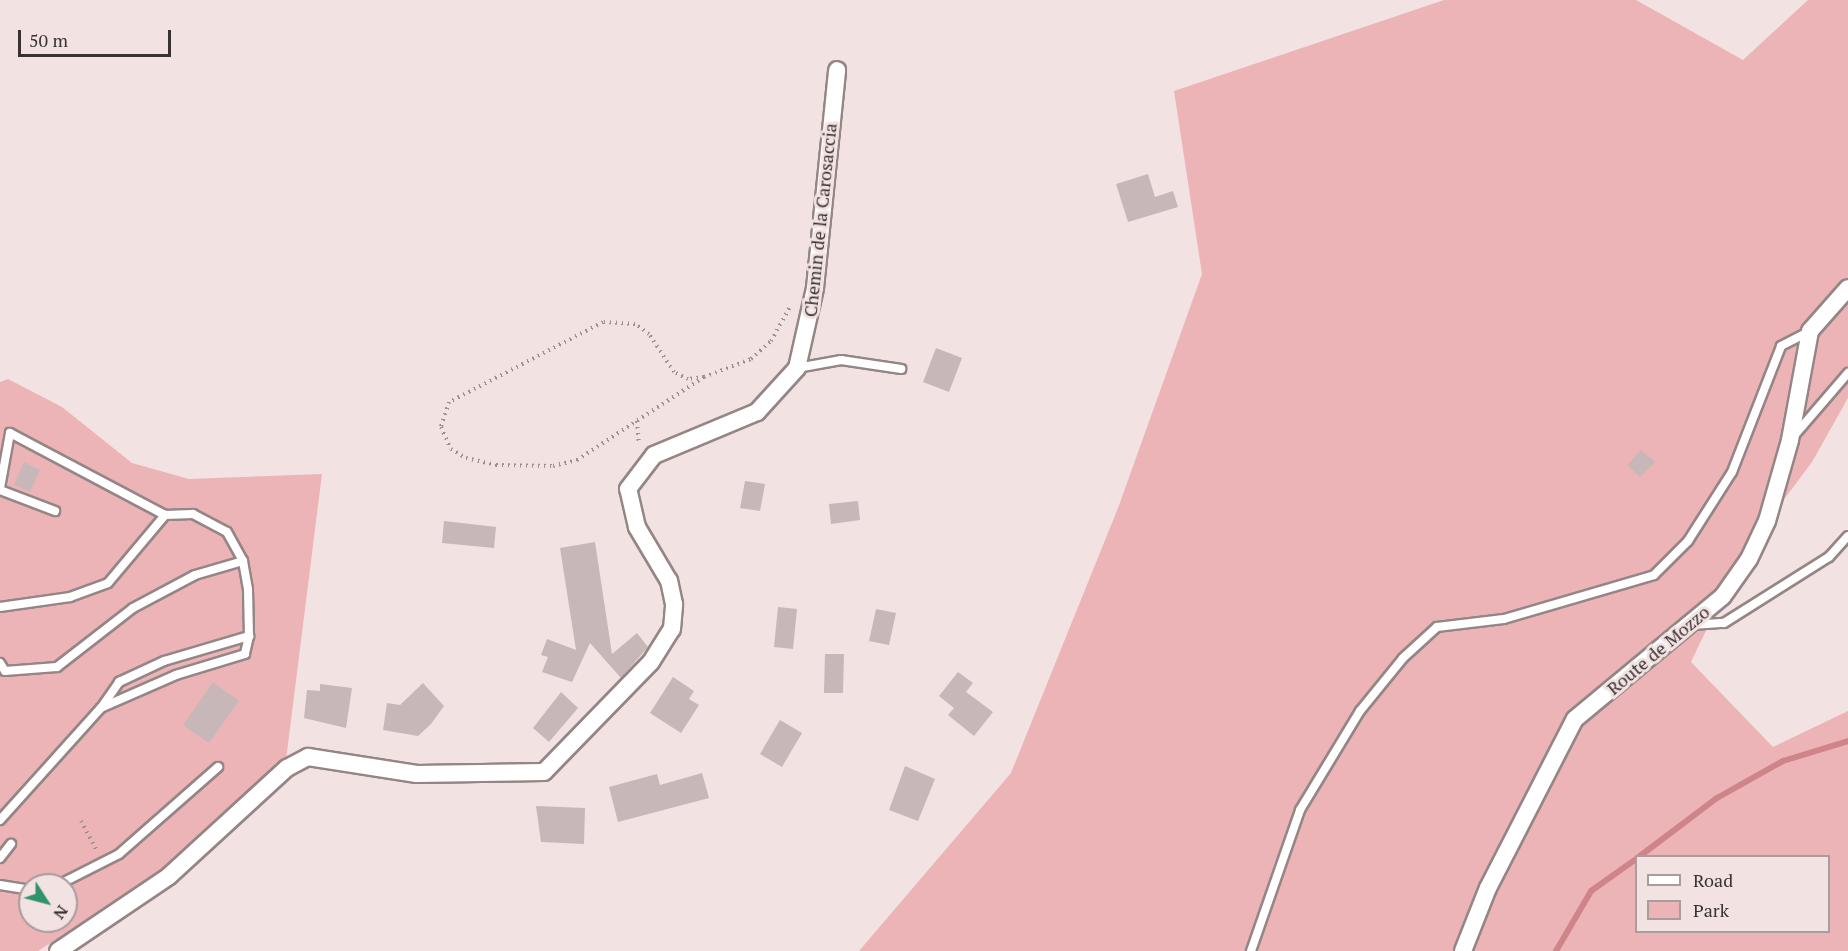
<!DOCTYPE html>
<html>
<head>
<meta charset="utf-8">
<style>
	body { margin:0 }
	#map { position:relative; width:1848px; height:951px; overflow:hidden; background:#f3e2e2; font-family:"PT Serif",serif }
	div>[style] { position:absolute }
	.green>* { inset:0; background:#edb4b7 }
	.stream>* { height:6px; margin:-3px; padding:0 3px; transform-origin:3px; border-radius:3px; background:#ce8589 }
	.building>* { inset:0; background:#c7b7b8 }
	.path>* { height:4px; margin-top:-2px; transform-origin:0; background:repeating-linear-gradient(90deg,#9b9090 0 1.5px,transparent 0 6px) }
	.roads { filter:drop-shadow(2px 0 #958686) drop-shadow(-2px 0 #958686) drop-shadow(0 2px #958686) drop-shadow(0 -2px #958686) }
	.lane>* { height:8px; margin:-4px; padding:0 4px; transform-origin:4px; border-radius:4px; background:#fff }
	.street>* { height:16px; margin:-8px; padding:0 8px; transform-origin:8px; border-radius:8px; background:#fff }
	span { translate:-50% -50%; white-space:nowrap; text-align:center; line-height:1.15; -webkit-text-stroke:6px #f3e2e2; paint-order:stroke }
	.street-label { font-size:18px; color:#383232 }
	.legend { position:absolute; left:1635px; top:855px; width:195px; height:78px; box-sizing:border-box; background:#f3e2e2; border:2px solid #a89c9c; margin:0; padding:8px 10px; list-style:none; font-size:18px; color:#383232 }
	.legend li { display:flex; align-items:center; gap:12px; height:30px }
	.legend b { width:30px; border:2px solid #a89c9c }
	.north { position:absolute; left:18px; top:873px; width:60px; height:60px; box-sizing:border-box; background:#f3e2e2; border:2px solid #a89c9c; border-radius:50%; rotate:126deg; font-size:16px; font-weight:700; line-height:24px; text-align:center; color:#383232 }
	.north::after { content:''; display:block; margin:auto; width:21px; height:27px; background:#32926b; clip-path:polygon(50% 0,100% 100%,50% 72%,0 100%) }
	.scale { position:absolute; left:18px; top:30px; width:153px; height:27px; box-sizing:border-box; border:3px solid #383232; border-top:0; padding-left:8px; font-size:18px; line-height:21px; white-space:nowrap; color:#383232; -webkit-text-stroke:4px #f3e2e2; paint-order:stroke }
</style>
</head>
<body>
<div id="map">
	<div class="green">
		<div style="clip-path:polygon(evenodd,1444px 0,1636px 0,1743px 60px,1808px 0,1848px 0,1848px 398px,1812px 462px,1741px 557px,1691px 662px,1773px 747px,1848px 711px,1848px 951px,859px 951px,1011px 773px,1118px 508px,1202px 274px,1174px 91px,1444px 0,1636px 856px,1828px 856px,1828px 932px,1636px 932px,1636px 856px)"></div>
		<div style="clip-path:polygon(evenodd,8px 379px,62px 407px,132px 463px,189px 479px,322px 474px,286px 760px,164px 870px,38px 951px,0 951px,0 382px,8px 379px,30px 885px,66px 885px,66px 921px,30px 921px,30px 885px)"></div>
	</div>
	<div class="stream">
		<div style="left:1640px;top:856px;width:96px;rotate:-37deg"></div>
		<div style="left:1717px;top:798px;width:76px;rotate:-29.3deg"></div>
		<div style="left:1783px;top:761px;width:68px;rotate:-17.1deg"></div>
		<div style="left:1556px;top:951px;width:69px;rotate:-59.7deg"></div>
		<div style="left:1591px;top:891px;width:55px;rotate:-35.4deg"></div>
	</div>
	<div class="building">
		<div style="clip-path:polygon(1148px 174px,1155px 197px,1173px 191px,1178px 207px,1128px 222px,1116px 184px)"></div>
		<div style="clip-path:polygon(936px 348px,962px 358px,949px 392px,923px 382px)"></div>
		<div style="clip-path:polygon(1641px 450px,1655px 462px,1640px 477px,1627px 465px)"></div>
		<div style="clip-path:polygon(24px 462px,40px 470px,30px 492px,14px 485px)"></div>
		<div style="clip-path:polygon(745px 481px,765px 484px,760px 511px,740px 508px)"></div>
		<div style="clip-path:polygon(858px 501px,860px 520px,831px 524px,829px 504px)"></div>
		<div style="clip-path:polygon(444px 521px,496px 527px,494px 548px,442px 543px)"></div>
		<div style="clip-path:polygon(595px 542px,612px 654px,637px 633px,648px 647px,621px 678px,590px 643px,572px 682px,542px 672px,548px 657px,541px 655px,547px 639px,576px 650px,560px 548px)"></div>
		<div style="clip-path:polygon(778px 607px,797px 609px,793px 649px,774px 647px)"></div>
		<div style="clip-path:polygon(876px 609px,896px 613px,889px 645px,869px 641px)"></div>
		<div style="clip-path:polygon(825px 654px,844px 654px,843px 693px,824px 693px)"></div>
		<div style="clip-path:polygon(958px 672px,973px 683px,966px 692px,993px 712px,974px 736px,948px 715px,954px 708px,939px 696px)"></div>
		<div style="clip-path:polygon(673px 677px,694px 691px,689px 699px,699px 705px,681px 733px,650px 713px)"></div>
		<div style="clip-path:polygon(213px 682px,239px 701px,209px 743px,183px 725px)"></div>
		<div style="clip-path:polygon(423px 683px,444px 706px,431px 724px,418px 736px,383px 730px,387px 703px,400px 705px)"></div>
		<div style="clip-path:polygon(320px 684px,352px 688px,346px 728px,304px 718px,307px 690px,320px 691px)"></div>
		<div style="clip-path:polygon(561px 692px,578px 708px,549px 742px,533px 728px)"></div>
		<div style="clip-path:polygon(780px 720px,802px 733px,782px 767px,760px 754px)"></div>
		<div style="clip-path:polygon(905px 766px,935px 779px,918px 821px,889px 810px)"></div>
		<div style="clip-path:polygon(702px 773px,709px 798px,618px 822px,609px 787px,657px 774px,660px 785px)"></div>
		<div style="clip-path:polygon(536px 806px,585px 808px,584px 844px,541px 842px)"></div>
	</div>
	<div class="path">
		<div style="left:704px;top:377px;width:16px;rotate:173deg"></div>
		<div style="left:688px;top:379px;width:16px;rotate:-153deg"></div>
		<div style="left:674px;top:372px;width:45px;rotate:-123.3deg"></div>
		<div style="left:649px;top:334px;width:17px;rotate:-144deg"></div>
		<div style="left:635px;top:324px;width:32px;rotate:-176deg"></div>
		<div style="left:603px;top:322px;width:174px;rotate:152.5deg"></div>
		<div style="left:449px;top:402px;width:26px;rotate:108deg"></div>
		<div style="left:441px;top:427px;width:24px;rotate:66deg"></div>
		<div style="left:451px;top:449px;width:17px;rotate:31deg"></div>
		<div style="left:466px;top:458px;width:31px;rotate:13deg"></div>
		<div style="left:496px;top:465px;width:57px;rotate:1deg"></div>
		<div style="left:553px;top:466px;width:25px;rotate:-14deg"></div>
		<div style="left:577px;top:460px;width:152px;rotate:-33.2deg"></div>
		<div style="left:704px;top:377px;width:50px;rotate:-21deg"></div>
		<div style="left:751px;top:359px;width:27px;rotate:-42deg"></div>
		<div style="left:771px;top:341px;width:41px;rotate:-60.9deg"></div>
		<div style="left:637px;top:421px;width:24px;rotate:85deg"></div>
		<div style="left:81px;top:821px;width:34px;rotate:62deg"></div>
	</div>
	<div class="roads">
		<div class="lane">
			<div style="left:797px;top:368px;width:45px;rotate:-10.3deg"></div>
			<div style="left:841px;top:360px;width:61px;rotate:8.5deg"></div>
			<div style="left:1792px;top:438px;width:86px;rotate:-49.3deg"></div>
			<div style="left:0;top:488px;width:56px;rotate:-79.7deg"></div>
			<div style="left:10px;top:433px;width:175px;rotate:27.9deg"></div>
			<div style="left:165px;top:515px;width:28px;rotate:-2deg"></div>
			<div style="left:193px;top:514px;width:38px;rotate:28deg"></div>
			<div style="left:227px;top:532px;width:33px;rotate:61deg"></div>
			<div style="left:243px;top:561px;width:28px;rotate:80deg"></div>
			<div style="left:248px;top:589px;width:47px;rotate:88.8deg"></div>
			<div style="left:249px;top:636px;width:18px;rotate:103deg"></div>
			<div style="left:245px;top:654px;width:72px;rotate:163.1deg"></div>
			<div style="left:176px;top:675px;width:82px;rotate:156.3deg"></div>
			<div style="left:101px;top:708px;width:32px;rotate:-55deg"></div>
			<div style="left:119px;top:682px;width:50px;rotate:-25deg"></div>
			<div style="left:164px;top:661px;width:89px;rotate:-16.4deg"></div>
			<div style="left:0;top:490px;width:59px;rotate:20.9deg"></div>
			<div style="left:0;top:607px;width:71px;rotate:-8.1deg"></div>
			<div style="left:70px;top:597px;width:40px;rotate:-20.2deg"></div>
			<div style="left:108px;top:583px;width:89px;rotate:-50deg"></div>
			<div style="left:1692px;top:625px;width:32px;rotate:-4deg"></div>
			<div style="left:1724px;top:623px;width:124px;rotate:-32.2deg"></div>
			<div style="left:1829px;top:557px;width:28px;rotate:-48deg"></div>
			<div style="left:0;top:663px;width:9px;rotate:58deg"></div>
			<div style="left:5px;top:671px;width:52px;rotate:-4.4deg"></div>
			<div style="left:57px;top:667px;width:96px;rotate:-37.8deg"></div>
			<div style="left:133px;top:608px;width:70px;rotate:-28deg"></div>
			<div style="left:195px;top:575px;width:50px;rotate:-16.3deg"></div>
			<div style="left:0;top:820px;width:151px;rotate:-48deg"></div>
			<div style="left:0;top:858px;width:18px;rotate:-52deg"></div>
			<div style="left:0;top:885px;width:30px;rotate:9deg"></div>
			<div style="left:58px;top:885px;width:68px;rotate:-26.9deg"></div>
			<div style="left:119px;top:854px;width:132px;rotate:-41.3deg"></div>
			<div style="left:1251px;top:951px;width:149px;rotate:-70.8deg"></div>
			<div style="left:1300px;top:810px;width:116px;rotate:-58.8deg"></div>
			<div style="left:1360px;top:711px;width:68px;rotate:-50.9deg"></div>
			<div style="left:1403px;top:658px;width:46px;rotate:-42.4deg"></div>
			<div style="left:1437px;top:627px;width:67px;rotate:-6.8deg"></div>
			<div style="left:1504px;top:619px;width:156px;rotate:-16.3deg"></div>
			<div style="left:1654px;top:575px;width:48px;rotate:-45deg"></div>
			<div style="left:1688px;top:541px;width:82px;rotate:-57.5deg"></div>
			<div style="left:1732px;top:472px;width:135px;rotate:-68.7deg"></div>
			<div style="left:1781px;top:346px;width:31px;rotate:-27deg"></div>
		</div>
		<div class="street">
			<div style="left:58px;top:951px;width:134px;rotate:-34deg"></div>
			<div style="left:169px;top:876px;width:160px;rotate:-42.5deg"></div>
			<div style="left:287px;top:768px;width:24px;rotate:-28deg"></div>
			<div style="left:308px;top:757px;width:110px;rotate:8.9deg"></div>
			<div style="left:417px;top:774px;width:127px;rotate:-0.9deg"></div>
			<div style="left:544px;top:772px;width:153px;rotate:-45.8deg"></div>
			<div style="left:651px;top:662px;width:39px;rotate:-58deg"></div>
			<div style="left:672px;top:629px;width:25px;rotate:-85deg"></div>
			<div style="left:674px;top:604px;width:24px;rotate:-102deg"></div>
			<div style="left:669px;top:581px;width:63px;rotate:-120.7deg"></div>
			<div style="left:637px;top:527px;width:39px;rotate:-103deg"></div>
			<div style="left:628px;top:489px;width:43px;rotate:-52.6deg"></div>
			<div style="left:654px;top:455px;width:112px;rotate:-22.7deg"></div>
			<div style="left:757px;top:412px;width:59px;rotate:-47.7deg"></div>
			<div style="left:797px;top:368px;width:82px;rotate:-77.3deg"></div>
			<div style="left:815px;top:288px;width:219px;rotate:-84.2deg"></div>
			<div style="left:1463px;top:951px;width:68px;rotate:-68.4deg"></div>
			<div style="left:1488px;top:888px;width:190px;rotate:-62.8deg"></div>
			<div style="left:1575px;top:719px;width:192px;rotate:-39.7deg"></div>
			<div style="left:1723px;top:596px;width:45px;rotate:-54.9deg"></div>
			<div style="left:1749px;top:559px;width:42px;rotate:-64.7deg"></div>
			<div style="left:1767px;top:521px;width:84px;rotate:-74.1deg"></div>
			<div style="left:1790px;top:440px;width:111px;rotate:-79.6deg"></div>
			<div style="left:1810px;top:331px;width:57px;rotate:-48.5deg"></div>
		</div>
	</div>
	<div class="street-label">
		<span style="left:820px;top:220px;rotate:-84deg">Chemin de la Carosaccia</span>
		<span style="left:1658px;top:650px;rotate:-40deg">Route de Mozzo</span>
	</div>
	<ul class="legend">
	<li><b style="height:8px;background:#fff"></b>Road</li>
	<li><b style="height:16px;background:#edb4b7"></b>Park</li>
	</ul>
	<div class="north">N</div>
	<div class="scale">50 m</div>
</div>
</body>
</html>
